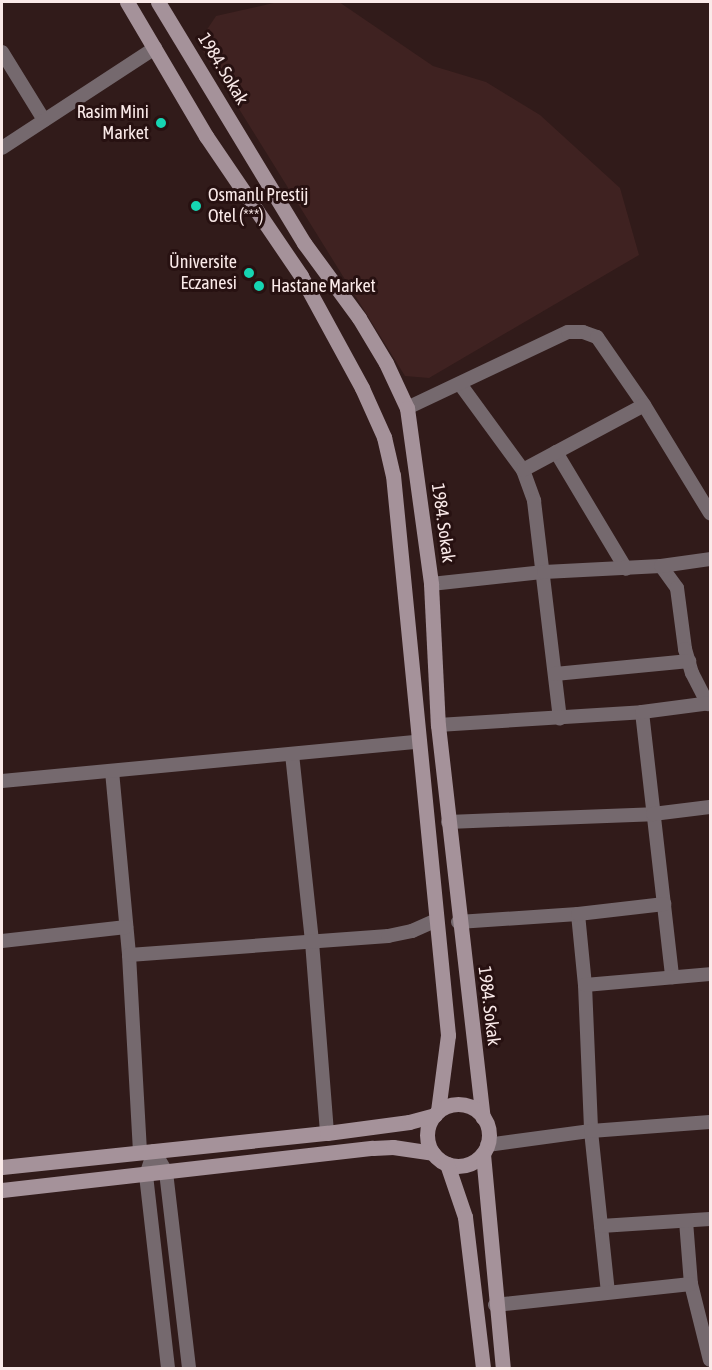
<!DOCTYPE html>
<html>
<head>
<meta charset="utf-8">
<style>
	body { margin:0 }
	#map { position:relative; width:712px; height:1370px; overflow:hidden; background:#311b1a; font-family:"Asap Condensed",sans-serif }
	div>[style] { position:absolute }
	.built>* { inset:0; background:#3f2221 }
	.street>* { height:14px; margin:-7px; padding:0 7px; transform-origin:7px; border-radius:7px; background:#75696e }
	.secondary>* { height:15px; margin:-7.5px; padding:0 7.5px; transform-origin:7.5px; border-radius:7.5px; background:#a5929a }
	.secondary>.ring { margin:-7.5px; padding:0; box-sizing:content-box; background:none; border:15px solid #a5929a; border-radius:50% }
	.dots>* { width:16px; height:16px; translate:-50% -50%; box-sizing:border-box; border:3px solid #271111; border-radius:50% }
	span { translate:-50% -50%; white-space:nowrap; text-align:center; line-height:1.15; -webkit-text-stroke:6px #271111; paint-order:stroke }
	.street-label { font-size:18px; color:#faeae9 }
	.poi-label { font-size:18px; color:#faeae9 }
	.right { translate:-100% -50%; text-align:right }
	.left { translate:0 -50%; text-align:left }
	.frame { position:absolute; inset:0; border:3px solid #faeae9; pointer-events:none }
</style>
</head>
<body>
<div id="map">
	<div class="built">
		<div style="clip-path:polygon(278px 2px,339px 2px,433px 66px,486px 82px,540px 115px,620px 188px,639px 255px,429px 378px,405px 376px,198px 43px,216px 16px)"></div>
	</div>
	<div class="street">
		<div style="left:2px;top:52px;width:80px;rotate:58.3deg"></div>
		<div style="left:2px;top:148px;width:183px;rotate:-33.2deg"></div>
		<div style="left:460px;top:384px;width:107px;rotate:53.8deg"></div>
		<div style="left:523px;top:470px;width:33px;rotate:70deg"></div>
		<div style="left:534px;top:501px;width:219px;rotate:83.2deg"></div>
		<div style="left:407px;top:408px;width:178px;rotate:-25.3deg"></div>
		<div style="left:568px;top:332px;width:15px"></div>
		<div style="left:583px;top:332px;width:15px;rotate:20deg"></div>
		<div style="left:597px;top:337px;width:83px;rotate:55.3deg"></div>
		<div style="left:644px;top:405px;width:127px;rotate:58.6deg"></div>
		<div style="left:556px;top:452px;width:136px;rotate:59.1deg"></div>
		<div style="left:523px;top:470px;width:137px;rotate:-28.2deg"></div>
		<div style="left:661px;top:566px;width:27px;rotate:54deg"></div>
		<div style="left:677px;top:588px;width:62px;rotate:82.5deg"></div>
		<div style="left:685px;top:649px;width:25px;rotate:74deg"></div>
		<div style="left:692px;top:673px;width:35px;rotate:63deg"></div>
		<div style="left:431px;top:584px;width:114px;rotate:-6.1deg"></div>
		<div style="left:544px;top:572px;width:117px;rotate:-2.9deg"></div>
		<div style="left:661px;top:566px;width:49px;rotate:-8.1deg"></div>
		<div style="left:555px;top:674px;width:135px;rotate:-5.5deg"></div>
		<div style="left:642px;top:712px;width:267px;rotate:83.5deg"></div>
		<div style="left:438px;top:725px;width:204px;rotate:-3.6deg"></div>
		<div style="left:642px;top:712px;width:69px;rotate:-7.5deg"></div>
		<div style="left:292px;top:754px;width:189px;rotate:83.9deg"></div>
		<div style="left:312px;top:942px;width:192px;rotate:85.5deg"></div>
		<div style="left:112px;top:771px;width:185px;rotate:84.7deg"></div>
		<div style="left:129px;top:955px;width:197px;rotate:86.8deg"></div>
		<div style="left:2px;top:781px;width:417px;rotate:-5.4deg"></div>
		<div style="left:448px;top:822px;width:205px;rotate:-2.2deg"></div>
		<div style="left:653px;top:814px;width:57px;rotate:-7deg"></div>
		<div style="left:578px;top:914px;width:71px;rotate:84.4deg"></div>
		<div style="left:585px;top:985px;width:146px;rotate:87.6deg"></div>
		<div style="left:591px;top:1131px;width:162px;rotate:84deg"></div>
		<div style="left:458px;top:922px;width:120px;rotate:-3.8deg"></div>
		<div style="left:578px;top:914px;width:87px;rotate:-6.6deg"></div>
		<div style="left:2px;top:941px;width:125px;rotate:-6.4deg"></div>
		<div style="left:129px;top:955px;width:260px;rotate:-4.2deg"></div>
		<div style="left:388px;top:936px;width:25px;rotate:-12deg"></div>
		<div style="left:412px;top:931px;width:24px;rotate:-24deg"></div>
		<div style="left:585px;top:985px;width:125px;rotate:-5deg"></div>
		<div style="left:487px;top:1145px;width:105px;rotate:-7.7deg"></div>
		<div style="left:591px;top:1131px;width:119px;rotate:-4.3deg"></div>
		<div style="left:154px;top:1151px;width:24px;rotate:60deg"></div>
		<div style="left:166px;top:1172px;width:197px;rotate:83.3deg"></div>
		<div style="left:154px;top:1151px;width:25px;rotate:108deg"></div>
		<div style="left:146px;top:1175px;width:194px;rotate:83.5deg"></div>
		<div style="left:686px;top:1221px;width:63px;rotate:85.5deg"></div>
		<div style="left:691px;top:1284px;width:78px;rotate:76deg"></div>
		<div style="left:601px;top:1226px;width:109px;rotate:-3.7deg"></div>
		<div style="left:495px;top:1305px;width:197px;rotate:-6.1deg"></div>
	</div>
	<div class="secondary">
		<div style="left:127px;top:2px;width:156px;rotate:59.5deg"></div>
		<div style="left:206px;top:136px;width:169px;rotate:55.8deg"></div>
		<div style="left:301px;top:276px;width:128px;rotate:61.4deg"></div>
		<div style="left:362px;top:388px;width:54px;rotate:65.8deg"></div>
		<div style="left:384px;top:437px;width:39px;rotate:77deg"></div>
		<div style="left:393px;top:475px;width:563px;rotate:84.39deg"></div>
		<div style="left:448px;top:1035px;width:77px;rotate:97.5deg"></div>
		<div style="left:158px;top:2px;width:282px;rotate:58.8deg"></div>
		<div style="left:304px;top:243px;width:93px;rotate:53.7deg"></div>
		<div style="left:359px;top:318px;width:52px;rotate:59deg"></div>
		<div style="left:386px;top:363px;width:50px;rotate:65deg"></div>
		<div style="left:407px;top:408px;width:178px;rotate:82.2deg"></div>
		<div style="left:431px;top:584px;width:141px;rotate:87.2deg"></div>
		<div style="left:438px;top:725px;width:395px;rotate:83.5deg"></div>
		<div class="ring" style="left:427px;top:1104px;width:47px;height:47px"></div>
		<div style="left:483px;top:1154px;width:215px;rotate:84.7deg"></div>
		<div style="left:447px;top:1164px;width:56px;rotate:71.2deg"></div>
		<div style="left:465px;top:1217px;width:152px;rotate:83.2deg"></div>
		<div style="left:2px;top:1167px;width:327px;rotate:-6deg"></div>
		<div style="left:327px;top:1133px;width:83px;rotate:-7.6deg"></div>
		<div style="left:409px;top:1122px;width:27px;rotate:-15deg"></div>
		<div style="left:2px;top:1190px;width:373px;rotate:-6.5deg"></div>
		<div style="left:373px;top:1148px;width:20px;rotate:-3deg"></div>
		<div style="left:393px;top:1147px;width:40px;rotate:8.5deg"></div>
	</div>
	<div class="dots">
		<div style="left:161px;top:123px;background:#16d5b3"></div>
		<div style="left:196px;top:206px;background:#16d5b3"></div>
		<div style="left:249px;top:273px;background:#16d5b3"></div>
		<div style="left:259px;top:286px;background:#16d5b3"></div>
	</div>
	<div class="street-label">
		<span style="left:223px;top:69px;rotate:59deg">1984. Sokak</span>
		<span style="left:443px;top:523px;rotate:82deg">1984. Sokak</span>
		<span style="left:489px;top:1006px;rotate:83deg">1984. Sokak</span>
	</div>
	<div class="poi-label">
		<span class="right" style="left:149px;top:123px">Rasim Mini<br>Market</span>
		<span class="left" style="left:208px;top:206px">Osmanlı Prestij<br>Otel (***)</span>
		<span class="right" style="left:237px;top:273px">Üniversite<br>Eczanesi</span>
		<span class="left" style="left:271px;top:286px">Hastane Market</span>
	</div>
	<div class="frame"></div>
</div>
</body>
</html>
